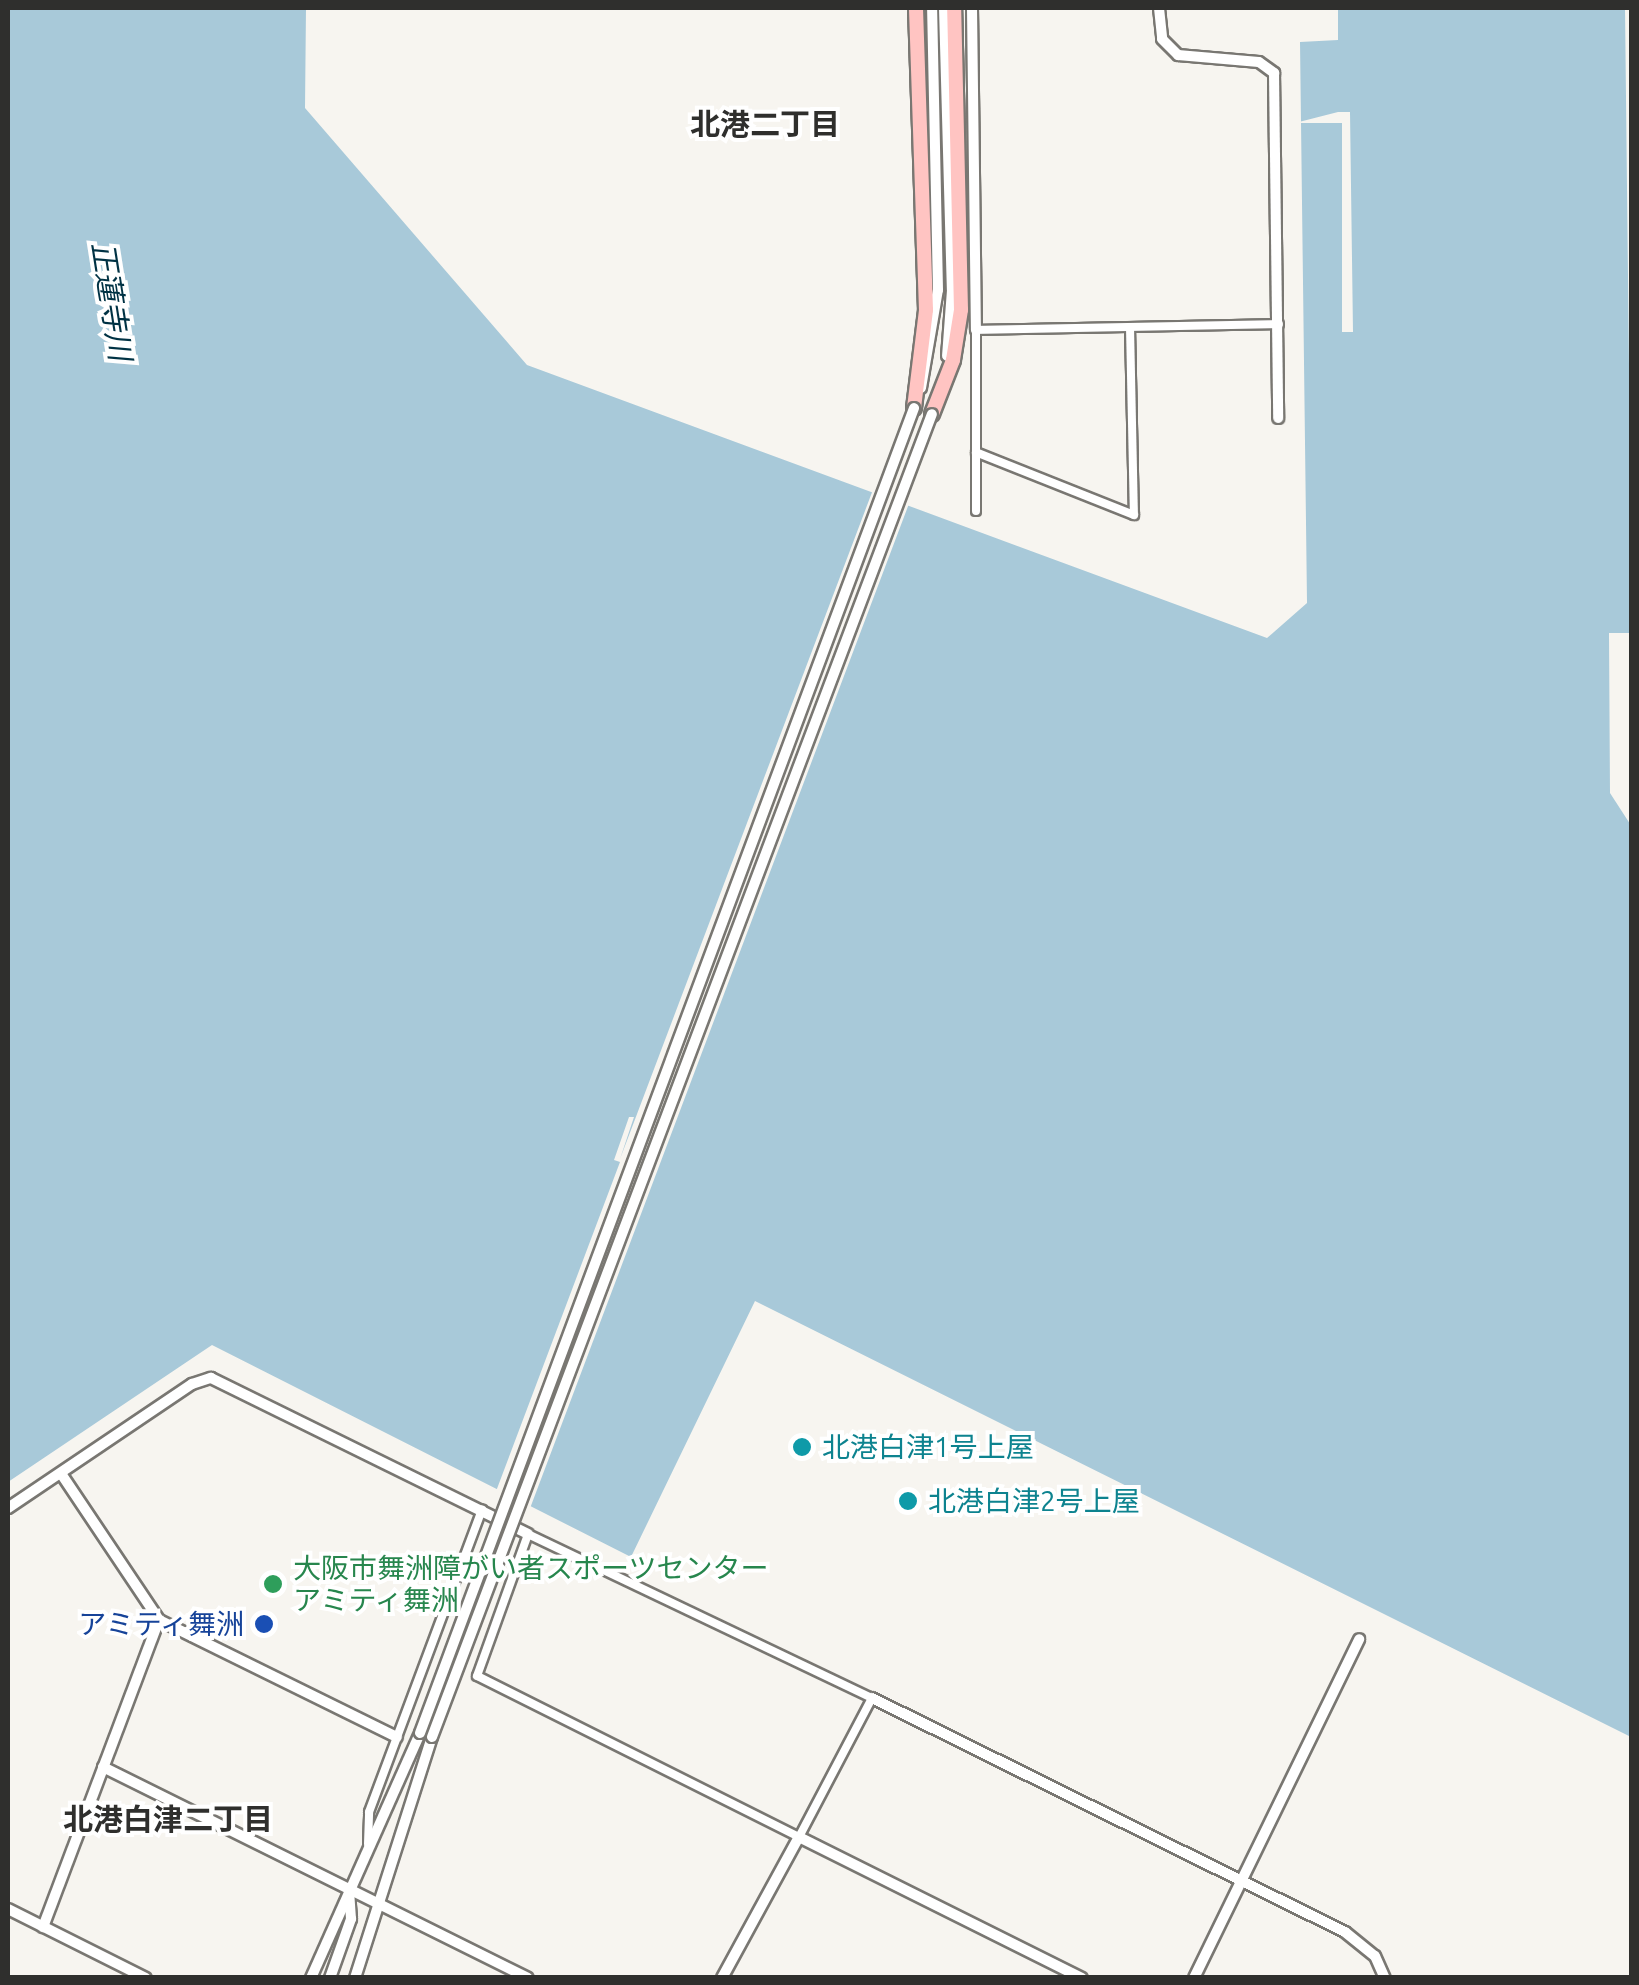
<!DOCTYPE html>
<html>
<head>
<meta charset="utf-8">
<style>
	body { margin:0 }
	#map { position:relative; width:1639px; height:1985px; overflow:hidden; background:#f7f5f0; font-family:Ubuntu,"Noto Sans JP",sans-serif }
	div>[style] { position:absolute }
	.water>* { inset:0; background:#a8c9d9 }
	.pier>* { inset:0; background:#f7f5f0 }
	.roads { filter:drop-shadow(2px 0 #797772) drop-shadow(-2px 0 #797772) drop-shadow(0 2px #797772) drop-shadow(0 -2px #797772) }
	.minor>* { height:8px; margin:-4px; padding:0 4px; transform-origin:4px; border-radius:4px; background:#fff }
	.tertiary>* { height:10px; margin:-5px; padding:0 5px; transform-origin:5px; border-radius:5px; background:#fff }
	.motorway>* { height:14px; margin:-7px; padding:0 7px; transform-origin:7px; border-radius:7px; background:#ffc4c2 }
	.bridges { filter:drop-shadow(2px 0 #797772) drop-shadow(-2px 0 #797772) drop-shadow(0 2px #797772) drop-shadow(0 -2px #797772) }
	.tertiary-bridge>* { height:10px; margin:-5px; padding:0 5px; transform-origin:5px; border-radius:5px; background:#fff }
	.dots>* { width:28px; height:28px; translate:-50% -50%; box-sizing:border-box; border:5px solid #fff; border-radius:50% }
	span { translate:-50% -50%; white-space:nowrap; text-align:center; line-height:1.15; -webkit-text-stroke:8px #fff; paint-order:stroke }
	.culture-label { font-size:28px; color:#0d838f }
	.left { translate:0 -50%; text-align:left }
	.leisure-label { font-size:28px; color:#27864d }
	.transit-label { font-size:28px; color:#164399 }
	.right { translate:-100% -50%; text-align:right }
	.neighbourhood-label { font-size:30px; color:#2f2f2d; font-weight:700 }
	.water-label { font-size:30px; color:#003244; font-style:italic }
	.frame { position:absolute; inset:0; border:10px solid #2f2f2d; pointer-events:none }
</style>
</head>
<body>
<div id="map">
	<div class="water">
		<div style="clip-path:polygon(8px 8px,306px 8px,305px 108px,527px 365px,1267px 638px,1307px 603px,1300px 42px,1338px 40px,1338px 8px,1625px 8px,1632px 633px,1609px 633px,1610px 793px,1632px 827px,1631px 1737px,755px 1301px,631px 1557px,212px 1345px,8px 1482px)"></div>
	</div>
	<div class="pier">
		<div style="clip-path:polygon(1338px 112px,1350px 112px,1353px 332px,1342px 332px,1342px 123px,1295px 123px)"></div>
		<div style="clip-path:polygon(874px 487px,910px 501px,529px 1511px,495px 1494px,620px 1162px,614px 1160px,629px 1117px,634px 1117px,620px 1159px)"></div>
	</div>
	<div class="roads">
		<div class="minor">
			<div style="left:1130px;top:327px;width:188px;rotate:88.8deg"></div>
			<div style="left:1134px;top:515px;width:170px;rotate:-158.3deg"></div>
			<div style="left:976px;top:452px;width:122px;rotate:-90deg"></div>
			<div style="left:976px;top:330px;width:303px;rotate:-1.1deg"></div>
			<div style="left:976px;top:452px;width:59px;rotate:90deg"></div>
			<div style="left:528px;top:1534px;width:381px;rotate:25.5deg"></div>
			<div style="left:872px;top:1698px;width:157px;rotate:117.7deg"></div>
			<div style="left:799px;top:1837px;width:360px;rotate:-153.4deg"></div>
			<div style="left:477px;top:1676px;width:151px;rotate:-70.2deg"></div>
			<div style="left:368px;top:1844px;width:32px;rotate:-88deg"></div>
			<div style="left:369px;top:1812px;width:323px;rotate:-69.5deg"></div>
		</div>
		<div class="tertiary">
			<div style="left:944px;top:8px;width:282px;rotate:88.4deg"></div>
			<div style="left:952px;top:290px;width:66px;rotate:94.3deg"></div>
			<div style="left:972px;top:8px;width:322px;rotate:89.3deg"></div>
			<div style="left:1159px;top:8px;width:31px;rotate:84deg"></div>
			<div style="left:1162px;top:39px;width:23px;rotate:45deg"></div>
			<div style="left:1178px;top:55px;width:81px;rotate:4.9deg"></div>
			<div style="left:1259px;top:62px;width:19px;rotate:36deg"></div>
			<div style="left:1274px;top:73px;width:345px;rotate:89.3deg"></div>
			<div style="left:921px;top:388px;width:99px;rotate:-80.2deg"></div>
			<div style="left:938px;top:290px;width:282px;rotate:-91.2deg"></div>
			<div style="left:62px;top:1475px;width:174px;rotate:56.2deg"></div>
			<div style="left:159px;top:1620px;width:265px;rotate:26.2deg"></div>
			<div style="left:8px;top:1508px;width:222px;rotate:-34deg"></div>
			<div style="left:192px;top:1384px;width:20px;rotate:-18deg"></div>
			<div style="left:211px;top:1378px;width:353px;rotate:26.2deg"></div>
			<div style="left:872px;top:1698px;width:528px;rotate:26.32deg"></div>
			<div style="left:1345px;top:1932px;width:38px;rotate:39deg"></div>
			<div style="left:1375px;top:1956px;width:24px;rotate:66deg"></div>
			<div style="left:103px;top:1767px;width:474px;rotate:26.4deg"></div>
			<div style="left:8px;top:1909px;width:154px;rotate:26.6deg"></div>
			<div style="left:43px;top:1927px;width:328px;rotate:-69.3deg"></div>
			<div style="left:311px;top:1978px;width:268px;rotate:-66deg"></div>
			<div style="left:330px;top:1978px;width:63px;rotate:-70.4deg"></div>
			<div style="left:351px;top:1919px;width:28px;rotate:-94deg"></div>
			<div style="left:355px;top:1978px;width:253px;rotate:-72.3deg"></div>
			<div style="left:722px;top:1978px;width:161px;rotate:-61.4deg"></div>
			<div style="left:799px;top:1837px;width:316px;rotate:26.5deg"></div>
			<div style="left:1194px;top:1978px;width:377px;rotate:-64deg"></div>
		</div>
		<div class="motorway">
			<div style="left:914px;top:408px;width:99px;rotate:-83deg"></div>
			<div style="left:926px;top:310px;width:302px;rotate:-91.9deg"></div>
			<div style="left:932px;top:414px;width:58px;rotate:-68.7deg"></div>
			<div style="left:953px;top:360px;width:51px;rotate:-80.9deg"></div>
			<div style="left:961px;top:310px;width:302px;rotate:-91.3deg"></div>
		</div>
	</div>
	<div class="bridges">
		<div class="tertiary-bridge">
			<div style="left:420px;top:1733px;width:1414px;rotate:-69.55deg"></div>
			<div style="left:432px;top:1737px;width:1414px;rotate:-69.3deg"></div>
		</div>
	</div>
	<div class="dots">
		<div style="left:802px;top:1447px;background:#0f9aa8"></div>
		<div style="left:908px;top:1501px;background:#0f9aa8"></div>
		<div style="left:273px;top:1584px;background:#2e9e5b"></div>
		<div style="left:264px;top:1624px;background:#1a4fb4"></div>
	</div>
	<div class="culture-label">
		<span class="left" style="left:822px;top:1447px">北港白津1号上屋</span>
		<span class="left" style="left:928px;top:1501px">北港白津2号上屋</span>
	</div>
	<div class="leisure-label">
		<span class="left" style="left:293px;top:1584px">大阪市舞洲障がい者スポーツセンター<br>アミティ舞洲</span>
	</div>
	<div class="transit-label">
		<span class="right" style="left:244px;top:1624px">アミティ舞洲</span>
	</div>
	<div class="neighbourhood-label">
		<span style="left:765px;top:124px">北港二丁目</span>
		<span style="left:168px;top:1819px">北港白津二丁目</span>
	</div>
	<div class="water-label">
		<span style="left:112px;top:301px;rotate:81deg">正蓮寺川</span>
	</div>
	<div class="frame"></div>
</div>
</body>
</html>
